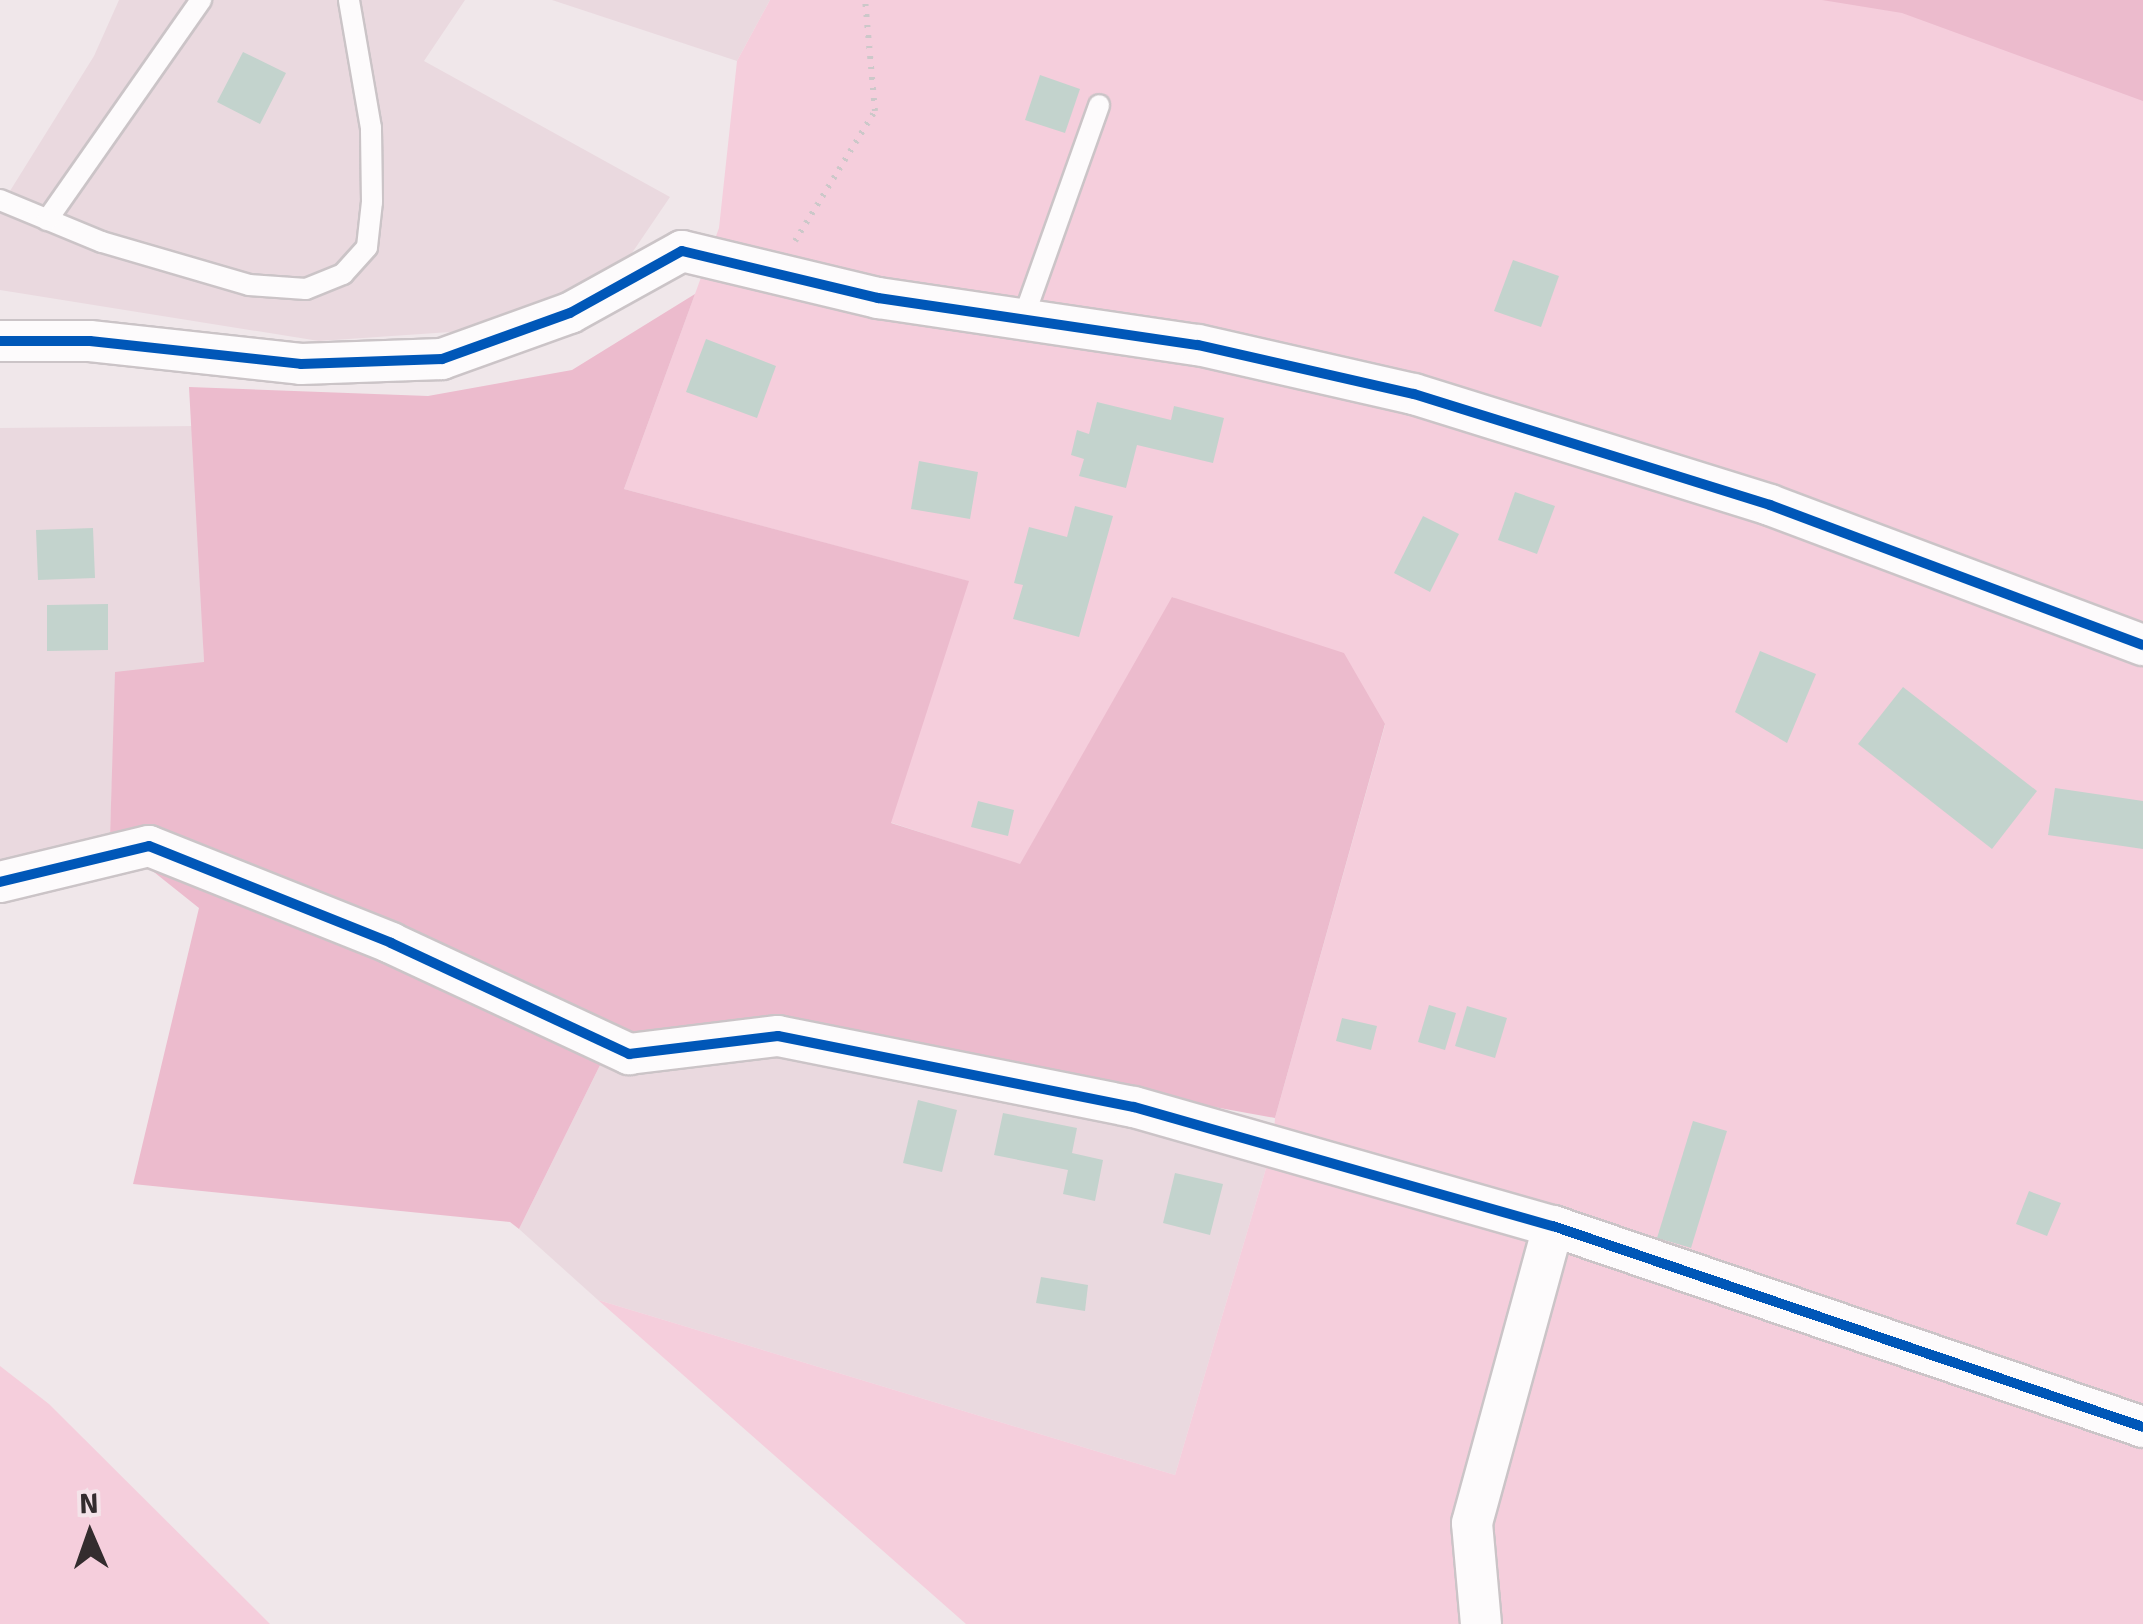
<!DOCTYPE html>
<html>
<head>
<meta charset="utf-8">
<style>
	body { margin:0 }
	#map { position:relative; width:2143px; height:1624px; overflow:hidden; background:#f0e7ea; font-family:Signika,sans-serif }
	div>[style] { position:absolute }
	.built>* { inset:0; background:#ead9df }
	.green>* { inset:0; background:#f5cedc }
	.forest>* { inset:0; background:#ecbbcd }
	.building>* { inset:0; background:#c3d3cd }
	.path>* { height:6px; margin-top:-3px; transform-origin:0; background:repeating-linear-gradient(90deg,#ccc8c9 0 2.5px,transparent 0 10.5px) }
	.roads { filter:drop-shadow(2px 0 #cbc4c7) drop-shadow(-2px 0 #cbc4c7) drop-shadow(0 2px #cbc4c7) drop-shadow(0 -2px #cbc4c7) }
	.service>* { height:20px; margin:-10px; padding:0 10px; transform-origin:10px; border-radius:10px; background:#fdfbfc }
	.minor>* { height:40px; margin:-20px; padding:0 20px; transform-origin:20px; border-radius:20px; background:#fdfbfc }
	.cycleway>* { height:10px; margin:-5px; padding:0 5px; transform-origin:5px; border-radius:5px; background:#0057b8 }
	span { translate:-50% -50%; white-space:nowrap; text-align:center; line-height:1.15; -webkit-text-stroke:10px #f4e3e9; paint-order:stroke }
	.north { position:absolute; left:40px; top:1484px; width:100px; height:100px; -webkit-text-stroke:8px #f4e3e9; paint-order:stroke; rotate:358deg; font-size:28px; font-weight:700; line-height:40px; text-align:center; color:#332c2e }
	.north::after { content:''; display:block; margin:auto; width:35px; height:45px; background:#332c2e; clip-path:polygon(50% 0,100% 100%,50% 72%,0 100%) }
</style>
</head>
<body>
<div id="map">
	<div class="built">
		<div style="clip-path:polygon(119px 0,465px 0,424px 61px,670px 197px,615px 278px,494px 329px,319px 341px,0 290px,0 207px,94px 56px)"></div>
		<div style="clip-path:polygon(552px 0,770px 0,737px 61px)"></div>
		<div style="clip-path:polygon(195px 426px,204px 663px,116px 673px,110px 837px,0 871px,0 428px)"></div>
		<div style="clip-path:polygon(768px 1026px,1273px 1145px,1175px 1475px,598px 1300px,519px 1229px,608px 1049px)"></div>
	</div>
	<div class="green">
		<div style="clip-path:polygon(770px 0,2143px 0,2143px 1624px,966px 1624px,598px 1300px,1175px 1475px,1273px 1145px,1275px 1118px,1385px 725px,1173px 597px,1020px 865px,877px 818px,968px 581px,624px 489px,719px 228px,737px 61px)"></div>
		<div style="clip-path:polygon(0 1366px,49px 1404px,270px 1624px,0 1624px)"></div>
	</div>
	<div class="forest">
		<div style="clip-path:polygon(1822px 0,2143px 0,2143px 101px,1902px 13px)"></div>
		<div style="clip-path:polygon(695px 294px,624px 489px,969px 581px,891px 823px,1020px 864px,1172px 597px,1344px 653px,1385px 724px,1275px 1118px,768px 1026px,608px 1049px,519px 1229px,510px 1222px,133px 1184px,199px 908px,110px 837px,115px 672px,204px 662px,189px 387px,428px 396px,572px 370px)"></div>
	</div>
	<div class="building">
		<div style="clip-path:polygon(243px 52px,286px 73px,260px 124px,217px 102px)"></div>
		<div style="clip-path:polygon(1040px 75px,1080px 89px,1065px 133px,1025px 120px)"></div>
		<div style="clip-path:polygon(1513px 260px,1559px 276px,1541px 327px,1494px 311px)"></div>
		<div style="clip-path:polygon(706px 339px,776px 366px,757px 418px,686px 392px)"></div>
		<div style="clip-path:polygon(1097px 402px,1171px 420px,1174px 406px,1224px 418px,1213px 463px,1137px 445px,1126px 488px,1079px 476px,1084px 459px,1071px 455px,1077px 430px,1089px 434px)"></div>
		<div style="clip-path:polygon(919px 461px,978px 472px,970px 519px,911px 509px)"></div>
		<div style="clip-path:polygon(1515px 492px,1555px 506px,1537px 554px,1498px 540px)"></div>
		<div style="clip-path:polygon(1075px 506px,1113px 516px,1079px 637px,1013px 619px,1023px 585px,1014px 583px,1029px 527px,1067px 537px)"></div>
		<div style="clip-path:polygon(1423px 516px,1459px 534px,1430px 592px,1394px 573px)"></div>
		<div style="clip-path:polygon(93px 528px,95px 578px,38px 580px,36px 530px)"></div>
		<div style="clip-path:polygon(108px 604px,108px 650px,47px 651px,47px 605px)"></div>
		<div style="clip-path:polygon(1760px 651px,1816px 674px,1787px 743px,1735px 712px)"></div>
		<div style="clip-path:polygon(1903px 687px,2037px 791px,1992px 849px,1858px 744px)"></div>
		<div style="clip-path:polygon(2055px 788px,2143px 801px,2143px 849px,2048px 835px)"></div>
		<div style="clip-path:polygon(978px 801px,1014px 810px,1008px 836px,971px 827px)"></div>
		<div style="clip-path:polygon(1429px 1005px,1456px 1013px,1445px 1050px,1418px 1042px)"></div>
		<div style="clip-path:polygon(1467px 1006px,1507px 1018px,1495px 1058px,1455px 1046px)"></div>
		<div style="clip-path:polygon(1342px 1018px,1377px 1026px,1371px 1050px,1336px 1041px)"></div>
		<div style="clip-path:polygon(918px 1100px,957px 1110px,942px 1172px,903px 1163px)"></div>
		<div style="clip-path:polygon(1003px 1113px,1077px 1128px,1072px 1153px,1103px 1160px,1095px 1201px,1063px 1194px,1068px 1170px,994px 1155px)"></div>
		<div style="clip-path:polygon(1693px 1121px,1727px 1131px,1691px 1248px,1657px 1238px)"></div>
		<div style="clip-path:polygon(1175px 1173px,1223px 1184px,1210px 1235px,1163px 1223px)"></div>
		<div style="clip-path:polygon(2029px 1191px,2061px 1203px,2047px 1236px,2016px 1224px)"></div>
		<div style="clip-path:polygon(1041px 1277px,1088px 1285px,1085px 1311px,1036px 1303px)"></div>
	</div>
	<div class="path">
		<div style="left:795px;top:241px;width:153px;rotate:-58.4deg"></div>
		<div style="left:875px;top:111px;width:111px;rotate:-95.1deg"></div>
	</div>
	<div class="roads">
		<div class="service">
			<div style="left:0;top:200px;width:110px;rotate:22.4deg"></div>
			<div style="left:102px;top:242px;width:153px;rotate:16.3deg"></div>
			<div style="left:249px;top:285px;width:57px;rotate:4deg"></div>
			<div style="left:306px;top:289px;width:40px;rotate:-22deg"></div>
			<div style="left:343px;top:274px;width:36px;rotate:-48deg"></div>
			<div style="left:367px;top:247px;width:45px;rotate:-83.7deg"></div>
			<div style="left:372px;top:202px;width:74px;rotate:-90.8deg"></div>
			<div style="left:371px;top:128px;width:130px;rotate:-99.8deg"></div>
			<div style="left:47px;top:220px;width:269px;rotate:-55deg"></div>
			<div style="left:1023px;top:319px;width:227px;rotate:-70.4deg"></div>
		</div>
		<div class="minor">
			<div style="left:0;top:341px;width:90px"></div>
			<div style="left:90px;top:341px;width:212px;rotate:6.2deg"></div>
			<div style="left:301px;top:364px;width:141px;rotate:-2deg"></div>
			<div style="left:442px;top:359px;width:136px;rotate:-19.8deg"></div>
			<div style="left:570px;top:313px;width:128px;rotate:-29deg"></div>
			<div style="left:682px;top:251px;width:202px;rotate:13.5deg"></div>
			<div style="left:878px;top:298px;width:323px;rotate:8.4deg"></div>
			<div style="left:1198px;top:345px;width:221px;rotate:12.8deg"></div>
			<div style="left:1414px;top:394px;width:373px;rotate:17.3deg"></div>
			<div style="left:1770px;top:505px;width:398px;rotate:20.6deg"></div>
			<div style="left:0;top:882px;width:153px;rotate:-13.6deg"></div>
			<div style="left:149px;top:846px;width:261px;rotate:21.8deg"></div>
			<div style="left:391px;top:943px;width:263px;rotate:25deg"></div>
			<div style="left:629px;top:1054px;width:150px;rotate:-6.9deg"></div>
			<div style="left:778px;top:1036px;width:363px;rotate:11.3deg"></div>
			<div style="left:1134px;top:1107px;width:436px;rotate:15.9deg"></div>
			<div style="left:1553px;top:1226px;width:623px;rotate:18.81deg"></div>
			<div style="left:1481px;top:1624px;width:101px;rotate:-95.1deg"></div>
			<div style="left:1472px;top:1523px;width:308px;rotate:-74.7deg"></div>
		</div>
	</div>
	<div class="cycleway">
		<div style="left:0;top:341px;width:90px"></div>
		<div style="left:90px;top:341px;width:212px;rotate:6.2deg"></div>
		<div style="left:301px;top:364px;width:141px;rotate:-2deg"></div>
		<div style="left:442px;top:359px;width:136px;rotate:-19.8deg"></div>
		<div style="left:570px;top:313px;width:128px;rotate:-29deg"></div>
		<div style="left:682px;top:251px;width:202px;rotate:13.5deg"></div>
		<div style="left:878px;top:298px;width:323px;rotate:8.4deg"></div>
		<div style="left:1198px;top:345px;width:221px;rotate:12.8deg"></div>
		<div style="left:1414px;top:394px;width:373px;rotate:17.3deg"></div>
		<div style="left:1770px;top:505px;width:398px;rotate:20.6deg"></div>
		<div style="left:0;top:882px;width:153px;rotate:-13.6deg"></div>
		<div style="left:149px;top:846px;width:261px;rotate:21.8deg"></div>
		<div style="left:391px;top:943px;width:263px;rotate:25deg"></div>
		<div style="left:629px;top:1054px;width:150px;rotate:-6.9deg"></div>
		<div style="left:778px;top:1036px;width:363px;rotate:11.3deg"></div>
		<div style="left:1134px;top:1107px;width:436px;rotate:15.9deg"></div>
		<div style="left:1553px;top:1226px;width:623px;rotate:18.81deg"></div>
	</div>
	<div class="north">N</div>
</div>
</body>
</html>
